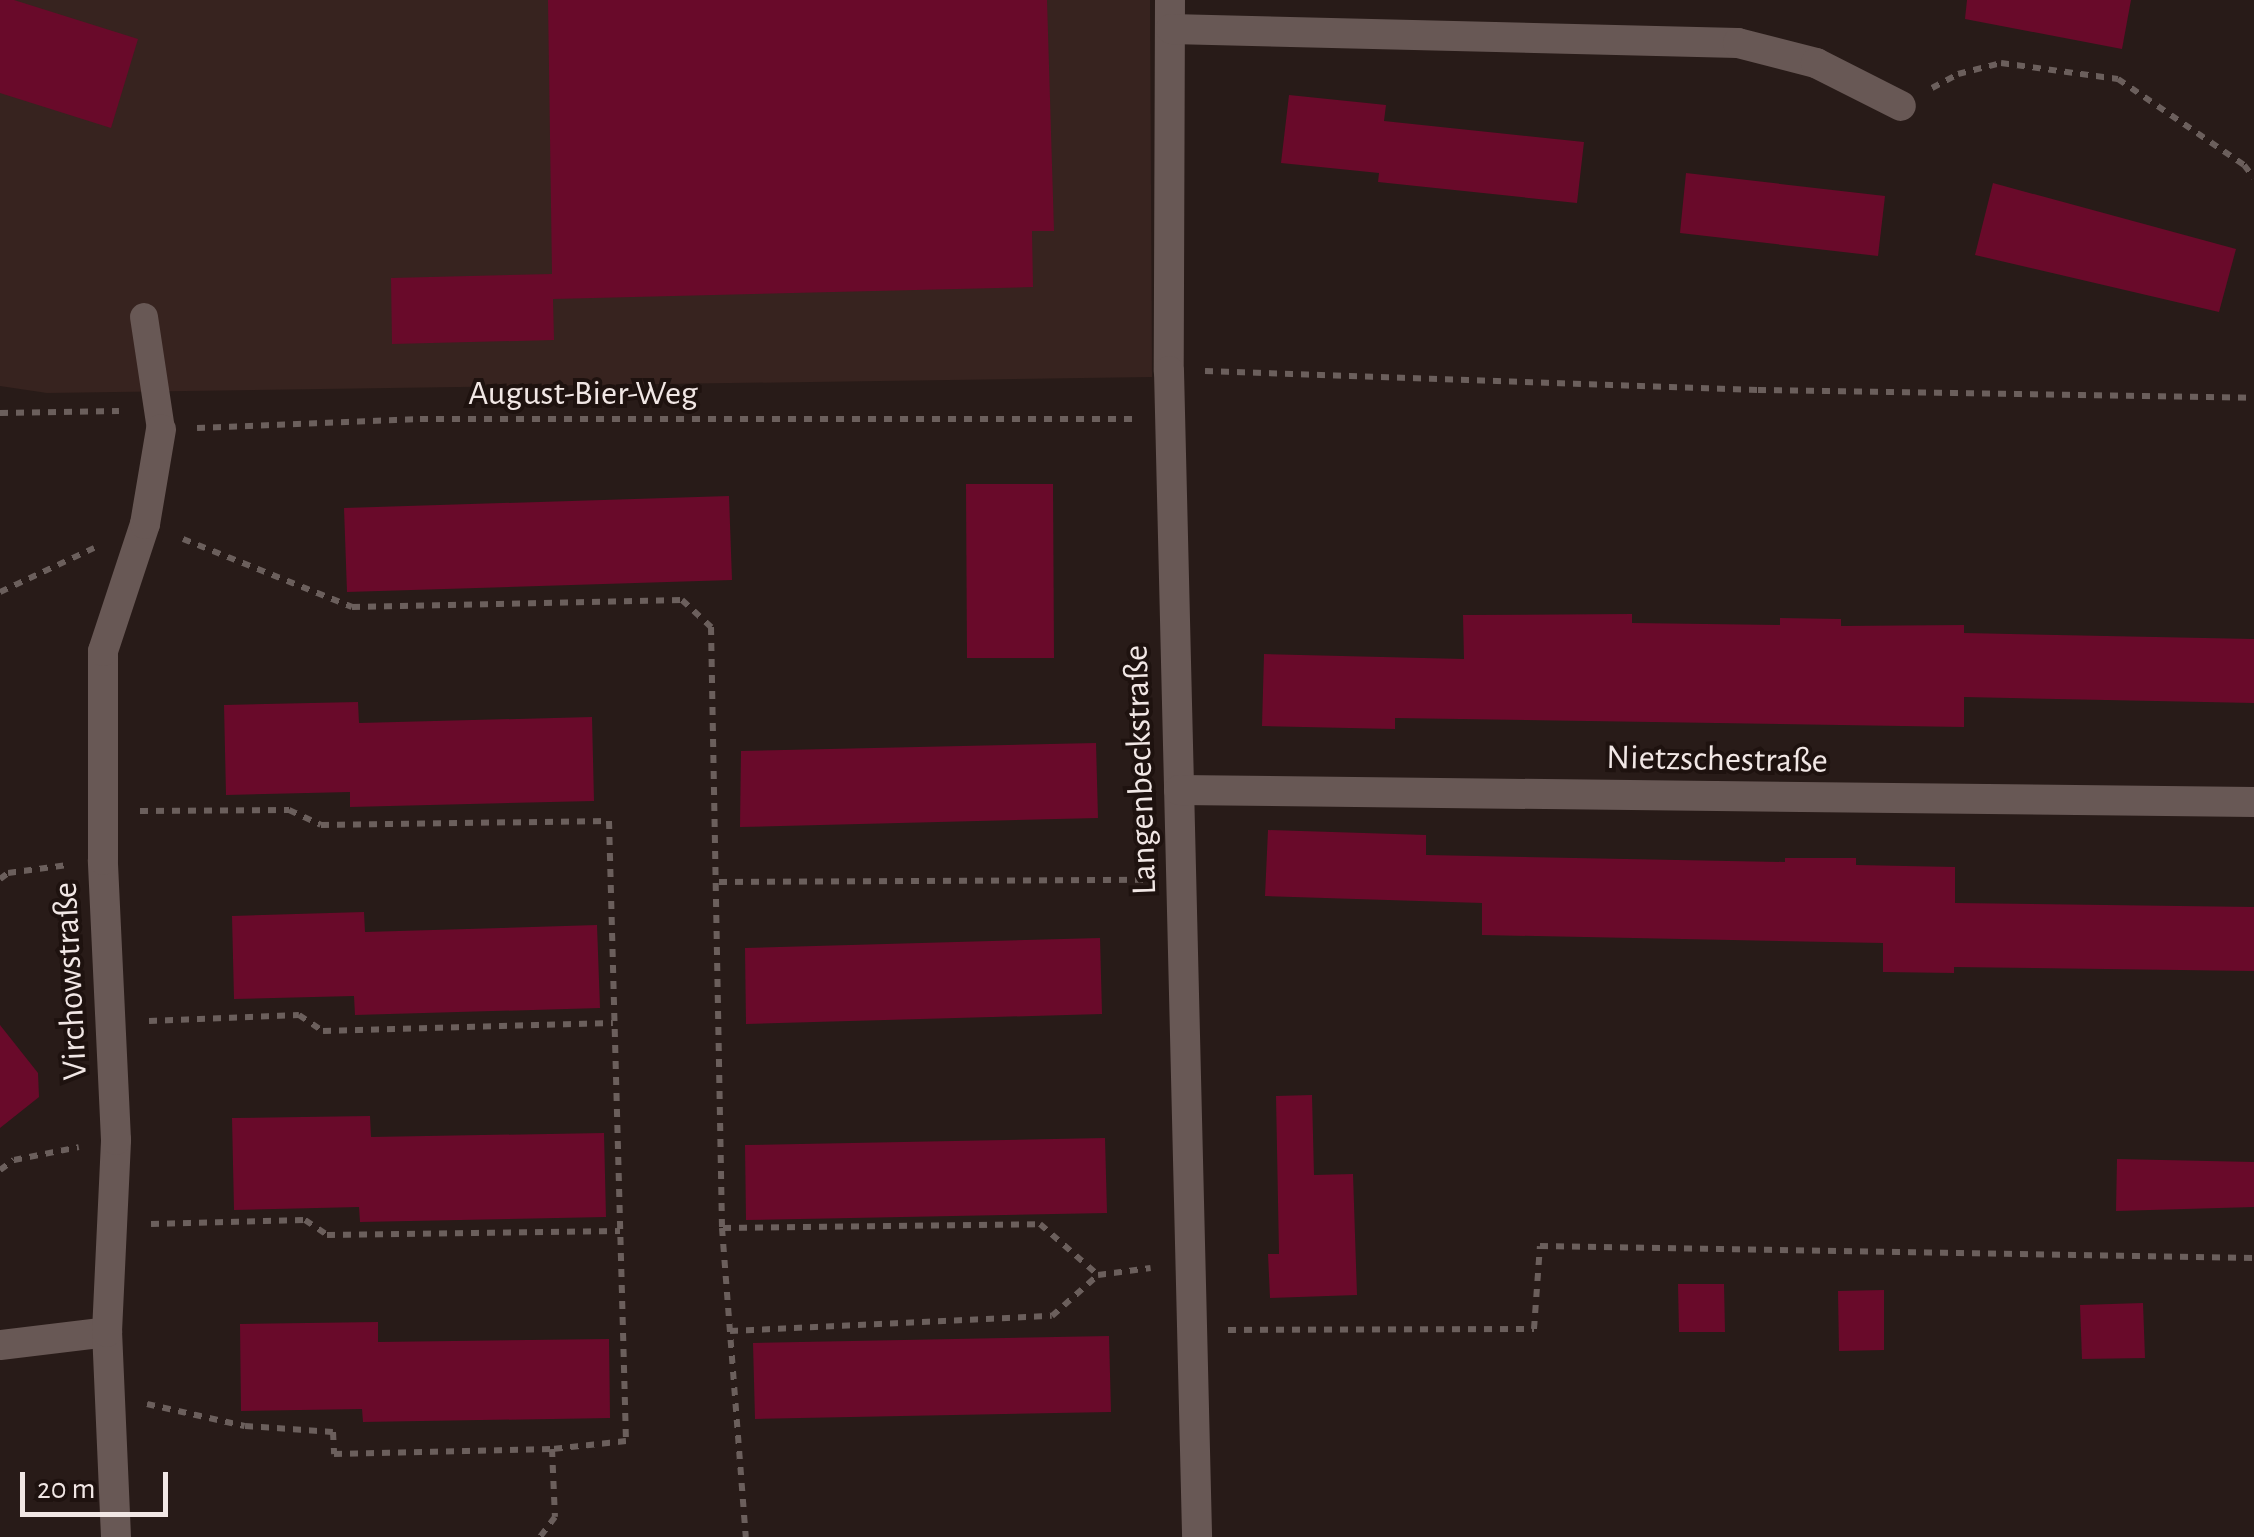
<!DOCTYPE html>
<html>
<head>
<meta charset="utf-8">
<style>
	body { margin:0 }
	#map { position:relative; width:2254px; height:1537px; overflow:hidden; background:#281b18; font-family:"Alegreya Sans",sans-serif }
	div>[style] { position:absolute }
	.built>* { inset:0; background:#37231f }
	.building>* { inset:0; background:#690a2a }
	.path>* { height:6px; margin-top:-3px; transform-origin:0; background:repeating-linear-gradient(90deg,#6b5f5c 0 8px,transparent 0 16px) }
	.lane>* { height:28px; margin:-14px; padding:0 14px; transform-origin:14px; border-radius:14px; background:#685855 }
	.street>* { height:30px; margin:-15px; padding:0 15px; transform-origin:15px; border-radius:15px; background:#685855 }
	span { translate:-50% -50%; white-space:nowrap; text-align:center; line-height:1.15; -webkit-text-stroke:8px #1e120f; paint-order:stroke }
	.street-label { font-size:35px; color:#f1e7e5 }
	.scale { position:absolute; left:20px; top:1472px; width:148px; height:45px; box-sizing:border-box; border:5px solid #f1e7e5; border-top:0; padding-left:12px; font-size:30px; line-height:35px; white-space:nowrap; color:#f1e7e5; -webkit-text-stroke:8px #1e120f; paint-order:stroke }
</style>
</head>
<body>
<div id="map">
	<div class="built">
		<div style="clip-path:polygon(0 0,1150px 0,1152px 377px,47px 393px,0 386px)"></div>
	</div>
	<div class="building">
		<div style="clip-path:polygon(0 0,14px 0,138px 39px,111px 128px,0 93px)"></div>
		<div style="clip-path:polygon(548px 0,1047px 0,1054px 231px,1032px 231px,1033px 287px,553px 299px,554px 340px,392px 344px,391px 278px,552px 274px)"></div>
		<div style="clip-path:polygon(1967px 0,2131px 0,2122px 49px,1965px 19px)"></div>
		<div style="clip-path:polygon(1289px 95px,1386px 105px,1384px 121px,1584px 142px,1577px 203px,1378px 182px,1379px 173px,1281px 163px)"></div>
		<div style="clip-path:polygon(1686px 173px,1885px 196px,1878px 256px,1680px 233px)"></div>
		<div style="clip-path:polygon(1993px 183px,2236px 249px,2219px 312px,1975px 255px)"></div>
		<div style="clip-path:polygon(966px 484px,1053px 484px,1054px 658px,967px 658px)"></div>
		<div style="clip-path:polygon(729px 496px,732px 580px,347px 592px,344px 508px)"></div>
		<div style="clip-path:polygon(1632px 614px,1632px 623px,1780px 625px,1780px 618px,1841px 619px,1841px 626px,1964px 625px,1964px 633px,2254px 639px,2254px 703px,1964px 697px,1964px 727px,1395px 718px,1395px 729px,1262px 726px,1264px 654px,1464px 659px,1463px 615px)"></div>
		<div style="clip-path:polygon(358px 702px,359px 723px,592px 717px,594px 801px,350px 807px,350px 792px,226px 795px,224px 705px)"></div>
		<div style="clip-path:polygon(1096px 743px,1098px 818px,740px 827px,741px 751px)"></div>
		<div style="clip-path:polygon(1268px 830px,1426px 835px,1426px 855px,1785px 862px,1785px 858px,1856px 858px,1856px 865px,1955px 867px,1955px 903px,2254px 907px,2254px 971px,1954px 967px,1954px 973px,1883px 972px,1883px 943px,1482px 935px,1482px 903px,1265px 896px)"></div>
		<div style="clip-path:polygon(364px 912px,365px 932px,597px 925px,600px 1008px,355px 1015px,354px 996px,234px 999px,232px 916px)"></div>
		<div style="clip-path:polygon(1100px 938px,1102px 1014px,746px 1024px,745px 948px)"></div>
		<div style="clip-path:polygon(0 1025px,38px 1073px,39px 1097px,0 1128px)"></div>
		<div style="clip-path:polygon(1312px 1095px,1314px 1175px,1353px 1174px,1357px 1295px,1270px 1298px,1268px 1254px,1279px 1254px,1276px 1096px)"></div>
		<div style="clip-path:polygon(370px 1116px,371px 1137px,604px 1133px,606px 1217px,360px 1222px,359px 1207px,234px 1210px,232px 1118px)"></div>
		<div style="clip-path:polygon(1105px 1138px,1107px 1213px,746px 1220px,745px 1145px)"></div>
		<div style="clip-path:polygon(2117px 1159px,2254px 1162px,2254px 1207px,2116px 1211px)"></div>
		<div style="clip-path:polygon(1678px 1284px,1724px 1284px,1725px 1332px,1679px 1332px)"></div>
		<div style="clip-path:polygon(1884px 1290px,1884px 1350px,1839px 1351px,1838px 1291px)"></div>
		<div style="clip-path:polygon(2143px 1303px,2145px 1358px,2082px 1359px,2080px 1305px)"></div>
		<div style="clip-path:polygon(378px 1322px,378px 1342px,609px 1339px,610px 1418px,363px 1422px,362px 1409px,241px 1411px,240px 1324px)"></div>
		<div style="clip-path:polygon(1109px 1336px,1111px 1412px,755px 1419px,753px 1343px)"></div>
	</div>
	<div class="path">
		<div style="left:1932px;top:88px;width:30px;rotate:-28deg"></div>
		<div style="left:1958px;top:74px;width:44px;rotate:-14.3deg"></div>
		<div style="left:2001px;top:63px;width:118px;rotate:7.8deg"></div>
		<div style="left:2118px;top:79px;width:153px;rotate:34.3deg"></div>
		<div style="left:2244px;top:165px;width:16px;rotate:52deg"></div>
		<div style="left:1205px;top:371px;width:553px;rotate:1.97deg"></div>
		<div style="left:1758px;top:390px;width:496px;rotate:0.9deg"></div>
		<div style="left:0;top:413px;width:119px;rotate:-1deg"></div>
		<div style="left:197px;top:428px;width:223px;rotate:-2.3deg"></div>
		<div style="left:420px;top:419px;width:714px"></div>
		<div style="left:183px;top:539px;width:182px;rotate:21.9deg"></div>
		<div style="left:352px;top:607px;width:330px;rotate:-1.2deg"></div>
		<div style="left:682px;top:600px;width:40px;rotate:43deg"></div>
		<div style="left:711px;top:627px;width:601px;rotate:88.95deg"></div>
		<div style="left:722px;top:1228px;width:310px;rotate:85.6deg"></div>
		<div style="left:0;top:592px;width:104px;rotate:-25.1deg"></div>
		<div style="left:140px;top:811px;width:149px;rotate:-0.4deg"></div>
		<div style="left:289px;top:810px;width:35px;rotate:25deg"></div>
		<div style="left:321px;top:825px;width:288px;rotate:-0.8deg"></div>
		<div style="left:609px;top:821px;width:620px;rotate:88.43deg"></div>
		<div style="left:626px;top:1441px;width:74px;rotate:173.8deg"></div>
		<div style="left:552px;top:1449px;width:68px;rotate:87.5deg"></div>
		<div style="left:555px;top:1517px;width:25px;rotate:127deg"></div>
		<div style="left:0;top:879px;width:10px;rotate:-37deg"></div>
		<div style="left:8px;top:873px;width:60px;rotate:-7.7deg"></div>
		<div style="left:719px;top:882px;width:425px;rotate:-0.3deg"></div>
		<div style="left:149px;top:1021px;width:150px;rotate:-2.3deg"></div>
		<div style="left:299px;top:1015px;width:29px;rotate:34deg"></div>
		<div style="left:323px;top:1031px;width:290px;rotate:-1.6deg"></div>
		<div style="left:0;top:1170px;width:17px;rotate:-36deg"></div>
		<div style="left:14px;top:1160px;width:66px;rotate:-11.3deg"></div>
		<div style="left:151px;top:1224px;width:154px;rotate:-1.5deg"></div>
		<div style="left:305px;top:1220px;width:27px;rotate:34deg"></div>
		<div style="left:327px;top:1235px;width:293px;rotate:-0.8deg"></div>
		<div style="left:723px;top:1228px;width:317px;rotate:-0.7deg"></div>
		<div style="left:1040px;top:1224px;width:77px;rotate:41.3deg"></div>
		<div style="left:1228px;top:1330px;width:306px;rotate:-0.2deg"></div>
		<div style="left:1534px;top:1329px;width:83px;rotate:-85.9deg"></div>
		<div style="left:1540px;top:1246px;width:714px;rotate:0.96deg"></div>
		<div style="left:730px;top:1331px;width:322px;rotate:-2.7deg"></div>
		<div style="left:1052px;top:1316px;width:62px;rotate:-41.7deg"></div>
		<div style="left:1098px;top:1275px;width:53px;rotate:-7.5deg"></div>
		<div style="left:147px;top:1404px;width:100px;rotate:12.7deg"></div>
		<div style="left:245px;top:1426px;width:88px;rotate:3.9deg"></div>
		<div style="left:333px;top:1432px;width:22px;rotate:87deg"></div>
		<div style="left:334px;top:1454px;width:218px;rotate:-1.3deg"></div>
	</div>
	<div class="lane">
		<div style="left:144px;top:317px;width:113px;rotate:81.4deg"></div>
	</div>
	<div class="street">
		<div style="left:1170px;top:0;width:371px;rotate:90.2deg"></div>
		<div style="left:1169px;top:371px;width:1166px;rotate:88.62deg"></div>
		<div style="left:1171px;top:29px;width:567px;rotate:1.41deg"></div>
		<div style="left:1738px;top:43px;width:81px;rotate:14.4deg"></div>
		<div style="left:1816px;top:63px;width:95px;rotate:26.8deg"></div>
		<div style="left:1179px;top:790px;width:1075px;rotate:0.64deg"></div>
		<div style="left:0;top:1345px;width:108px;rotate:-6.9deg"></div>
		<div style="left:116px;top:1537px;width:205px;rotate:-92.5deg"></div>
		<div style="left:107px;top:1332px;width:192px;rotate:-87.3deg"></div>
		<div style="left:116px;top:1140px;width:280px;rotate:-92.7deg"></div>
		<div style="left:103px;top:860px;width:209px;rotate:-90deg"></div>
		<div style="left:103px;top:651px;width:134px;rotate:-71.7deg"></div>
		<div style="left:145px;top:524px;width:96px;rotate:-80.4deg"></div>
	</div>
	<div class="street-label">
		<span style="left:583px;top:394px">August-Bier-Weg</span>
		<span style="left:1717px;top:760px;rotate:1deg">Nietzschestraße</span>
		<span style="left:1141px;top:770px;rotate:-92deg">Langenbeckstraße</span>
		<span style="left:71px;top:981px;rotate:-93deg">Virchowstraße</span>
	</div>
	<div class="scale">20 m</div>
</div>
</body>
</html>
